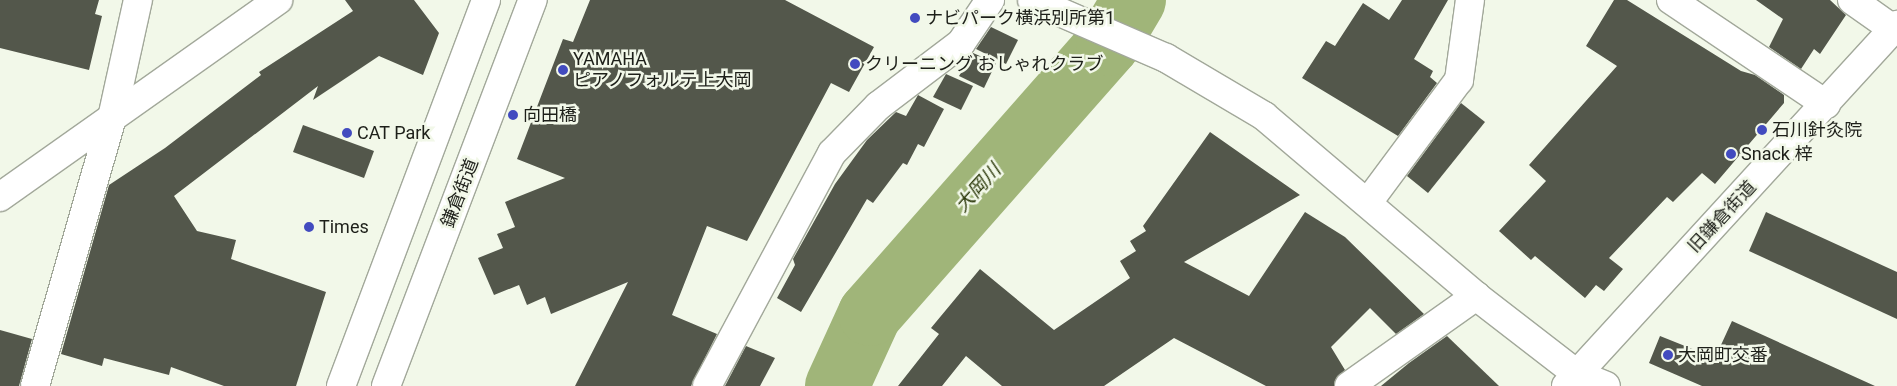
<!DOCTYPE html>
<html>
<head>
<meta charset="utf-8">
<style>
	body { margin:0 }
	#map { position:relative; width:1897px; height:386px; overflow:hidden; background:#f2f8e9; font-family:Roboto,"Noto Sans JP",sans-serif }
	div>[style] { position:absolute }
	.river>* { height:64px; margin:-32px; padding:0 32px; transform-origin:32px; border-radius:32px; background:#a0b579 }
	.building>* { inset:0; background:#53574b }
	.roads { filter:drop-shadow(1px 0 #a2a89a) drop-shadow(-1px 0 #a2a89a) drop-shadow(0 1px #a2a89a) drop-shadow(0 -1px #a2a89a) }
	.minor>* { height:28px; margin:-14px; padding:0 14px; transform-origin:14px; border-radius:14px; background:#fff }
	.major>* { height:28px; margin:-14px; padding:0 14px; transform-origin:14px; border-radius:14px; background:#fff }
	.dots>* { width:14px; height:14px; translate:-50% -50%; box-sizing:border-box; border:2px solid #f2f8e9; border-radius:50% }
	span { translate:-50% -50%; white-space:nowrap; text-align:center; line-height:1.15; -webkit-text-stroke:5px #f2f8e9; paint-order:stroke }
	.poi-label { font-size:18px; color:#1d1f19 }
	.left { translate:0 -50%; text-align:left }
	.street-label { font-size:18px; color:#1d1f19 }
	.water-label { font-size:19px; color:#2e3b0d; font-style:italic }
</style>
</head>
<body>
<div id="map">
	<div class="river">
		<div style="left:837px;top:386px;width:79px;rotate:-65.4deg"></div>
		<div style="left:870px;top:314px;width:360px;rotate:-48.6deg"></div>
		<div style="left:1108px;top:44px;width:51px;rotate:-59.4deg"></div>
	</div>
	<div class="building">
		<div style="clip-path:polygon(0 0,99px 0,95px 14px,102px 16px,89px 70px,0 48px)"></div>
		<div style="clip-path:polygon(345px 0,414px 0,439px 33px,423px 75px,379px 56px,313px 100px,318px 86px,174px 196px,197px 231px,236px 240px,231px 259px,326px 292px,296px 386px,224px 386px,171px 367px,169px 375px,104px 358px,102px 366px,61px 354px,109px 185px,165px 148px,261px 75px,259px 72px,353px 11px)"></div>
		<div style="clip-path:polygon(590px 0,785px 0,874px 47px,849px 92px,831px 83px,747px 241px,707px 226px,672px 315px,717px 334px,691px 386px,575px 386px,628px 282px,551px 314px,545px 297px,527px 305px,519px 285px,494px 295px,478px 258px,503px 248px,497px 234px,515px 227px,505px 202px,565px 178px,517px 159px,563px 39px,573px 42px)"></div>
		<div style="clip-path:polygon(1402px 0,1448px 0,1414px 59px,1433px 71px,1430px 77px,1437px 83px,1398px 136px,1302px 78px,1326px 41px,1335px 46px,1363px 3px,1389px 20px)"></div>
		<div style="clip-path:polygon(1614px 0,1627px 0,1741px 71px,1755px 75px,1784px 95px,1784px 103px,1715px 184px,1702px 173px,1673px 202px,1667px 197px,1609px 258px,1623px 269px,1604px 291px,1596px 285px,1585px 298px,1535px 256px,1531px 260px,1499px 231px,1546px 181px,1529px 165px,1617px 66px,1586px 46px)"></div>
		<div style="clip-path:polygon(1756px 0,1830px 0,1846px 15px,1820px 54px,1814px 49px,1801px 69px,1769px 47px,1783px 19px)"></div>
		<div style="clip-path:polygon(991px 27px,1018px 40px,1006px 64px,976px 49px)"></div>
		<div style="clip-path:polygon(973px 53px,996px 63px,984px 88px,959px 76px)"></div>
		<div style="clip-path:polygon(946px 74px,973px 86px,961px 110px,933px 97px)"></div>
		<div style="clip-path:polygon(918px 95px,944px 109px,924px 147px,918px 144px,907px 165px,903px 163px,873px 203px,867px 199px,801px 312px,777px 298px,795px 265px,793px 259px,835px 184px,867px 140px,896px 112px,906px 116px)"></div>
		<div style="clip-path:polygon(1461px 103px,1485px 122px,1428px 193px,1407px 176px)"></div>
		<div style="clip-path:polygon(303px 125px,374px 151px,364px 178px,293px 152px)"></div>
		<div style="clip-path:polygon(1210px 132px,1300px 195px,1184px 262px,1249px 296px,1305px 212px,1345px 237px,1424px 314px,1396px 334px,1370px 308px,1331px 347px,1345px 370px,1334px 386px,1266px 386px,1174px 338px,1104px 386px,1002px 386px,966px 356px,942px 386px,898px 386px,939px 334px,931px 328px,980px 269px,1054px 330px,1130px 278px,1120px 261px,1136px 251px,1130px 241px,1146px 231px,1143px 226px)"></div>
		<div style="clip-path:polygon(1766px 212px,1897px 272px,1897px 319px,1749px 251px)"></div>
		<div style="clip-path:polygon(1732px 321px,1875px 386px,1702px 386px,1649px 363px,1660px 336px,1715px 358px)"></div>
		<div style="clip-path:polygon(0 330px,32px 339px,19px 386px,0 386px)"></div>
		<div style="clip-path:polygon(1447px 336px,1499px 386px,1381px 386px,1409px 363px)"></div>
		<div style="clip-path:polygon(746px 346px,775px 358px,760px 386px,725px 386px)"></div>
	</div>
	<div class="roads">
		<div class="minor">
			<div style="left:1032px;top:0;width:146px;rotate:23.4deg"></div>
			<div style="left:1166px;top:58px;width:114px;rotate:30.6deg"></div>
			<div style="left:1264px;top:116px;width:278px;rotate:40.3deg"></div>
			<div style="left:1476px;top:296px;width:128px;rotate:37.7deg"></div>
			<div style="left:1577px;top:374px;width:31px;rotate:22deg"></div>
			<div style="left:1671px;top:0;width:187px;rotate:33.9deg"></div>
			<div style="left:1852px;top:0;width:50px;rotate:35.3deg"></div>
			<div style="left:0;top:197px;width:341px;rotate:-35.3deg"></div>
			<div style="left:1369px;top:201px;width:151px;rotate:-53.4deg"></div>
			<div style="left:1459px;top:80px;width:81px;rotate:-82.2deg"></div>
			<div style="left:35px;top:386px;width:279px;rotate:-74deg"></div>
			<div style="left:112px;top:118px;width:121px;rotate:-77.6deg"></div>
			<div style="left:707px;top:386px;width:264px;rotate:-61.8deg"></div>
			<div style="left:832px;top:153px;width:66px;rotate:-45.6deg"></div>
			<div style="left:878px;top:106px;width:104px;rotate:-37.2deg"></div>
			<div style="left:961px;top:43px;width:52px;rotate:-56deg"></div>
			<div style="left:1349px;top:386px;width:156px;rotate:-35.3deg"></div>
			<div style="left:1566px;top:386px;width:490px;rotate:-47.5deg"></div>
		</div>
		<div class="major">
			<div style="left:341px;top:386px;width:412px;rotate:-69.4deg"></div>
			<div style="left:386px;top:386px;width:413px;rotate:-69.2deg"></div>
		</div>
	</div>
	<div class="dots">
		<div style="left:915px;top:18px;background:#424bbf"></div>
		<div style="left:855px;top:64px;background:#424bbf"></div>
		<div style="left:563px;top:70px;background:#424bbf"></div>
		<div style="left:513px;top:115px;background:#424bbf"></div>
		<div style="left:1762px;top:130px;background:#424bbf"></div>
		<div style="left:347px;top:133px;background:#424bbf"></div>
		<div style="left:1731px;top:154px;background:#424bbf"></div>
		<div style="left:309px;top:227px;background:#424bbf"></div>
		<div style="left:1668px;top:355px;background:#424bbf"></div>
	</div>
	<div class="poi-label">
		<span class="left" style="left:925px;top:18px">ナビパーク横浜別所第1</span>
		<span class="left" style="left:573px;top:70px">YAMAHA<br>ピアノフォルテ上大岡</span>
		<span class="left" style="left:865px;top:64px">クリーニング おしゃれクラブ</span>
		<span class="left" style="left:523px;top:115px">向田橋</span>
		<span class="left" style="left:1772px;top:130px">石川針灸院</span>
		<span class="left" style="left:357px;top:133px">CAT Park</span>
		<span class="left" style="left:1741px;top:154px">Snack 梓</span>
		<span class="left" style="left:319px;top:227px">Times</span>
		<span class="left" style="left:1678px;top:355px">大岡町交番</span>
	</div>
	<div class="street-label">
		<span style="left:460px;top:193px;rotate:-69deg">鎌倉街道</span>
		<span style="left:1722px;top:217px;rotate:-47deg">旧鎌倉街道</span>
	</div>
	<div class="water-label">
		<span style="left:978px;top:188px;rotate:-48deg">大岡川</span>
	</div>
</div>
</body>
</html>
